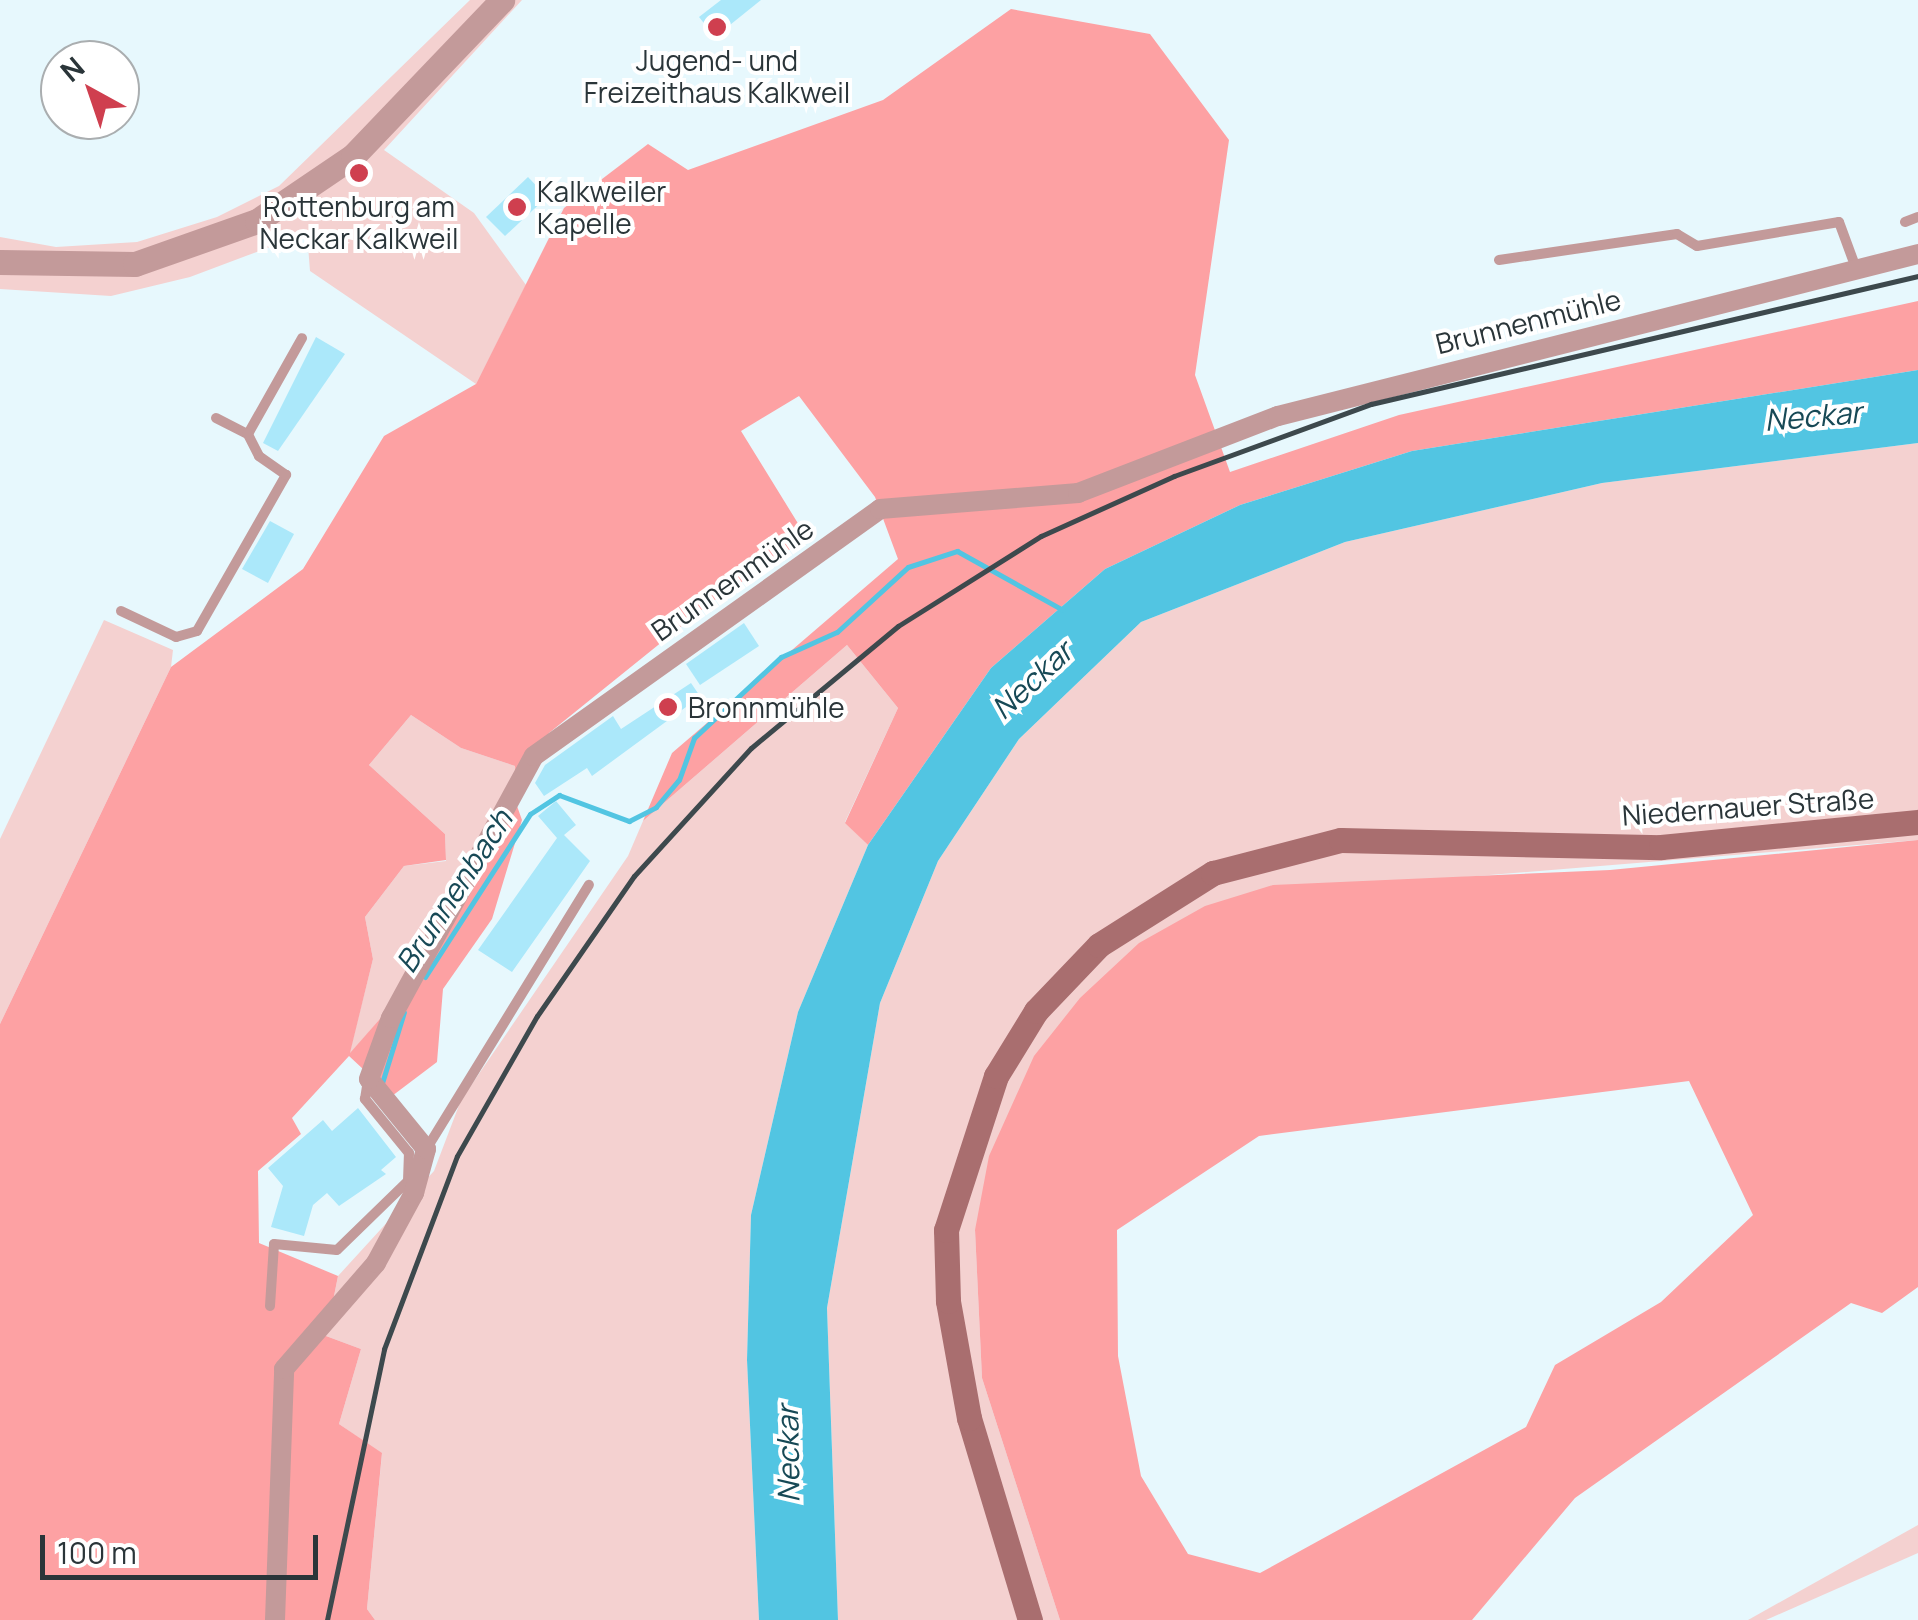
<!DOCTYPE html>
<html>
<head>
<meta charset="utf-8">
<style>
	body { margin:0 }
	#map { position:relative; width:1918px; height:1620px; overflow:hidden; background:#e7f8fd; font-family:Manrope,sans-serif }
	div>[style] { position:absolute }
	.green>* { inset:0; background:#f4d1d0 }
	.forest>* { inset:0; background:#fda1a3 }
	.water>* { inset:0; background:#52c5e2 }
	.stream>* { height:5px; margin:-2.5px; padding:0 2.5px; transform-origin:2.5px; border-radius:2.5px; background:#52c5e2 }
	.building>* { inset:0; background:#abe8fa }
	.service>* { height:10px; margin:-5px; padding:0 5px; transform-origin:5px; border-radius:5px; background:#c39a9a }
	.minor>* { height:20px; margin:-10px; padding:0 10px; transform-origin:10px; border-radius:10px; background:#c39a9a }
	.tertiary>* { height:25px; margin:-12.5px; padding:0 12.5px; transform-origin:12.5px; border-radius:12.5px; background:#c39a9a }
	.secondary>* { height:25px; margin:-12.5px; padding:0 12.5px; transform-origin:12.5px; border-radius:12.5px; background:#a96e6f }
	.rail>* { height:5px; margin:-2.5px; padding:0 2.5px; transform-origin:2.5px; border-radius:2.5px; background:#3d494d }
	.dots>* { width:28px; height:28px; translate:-50% -50%; box-sizing:border-box; border:5px solid #fff; border-radius:50% }
	span { translate:-50% -50%; white-space:nowrap; text-align:center; line-height:1.15; -webkit-text-stroke:8px #fff; paint-order:stroke }
	.poi-label { font-size:28px; color:#2a3539 }
	.left { translate:0 -50%; text-align:left }
	.street-label { font-size:28px; color:#2a3539 }
	.water-label { font-size:30px; color:#174956; font-style:italic }
	.north { position:absolute; left:40px; top:40px; width:100px; height:100px; box-sizing:border-box; background:#fff; border:2px solid #aaaeb0; border-radius:50%; rotate:320deg; font-size:28px; font-weight:700; line-height:40px; text-align:center; color:#2a3539 }
	.north::after { content:''; display:block; margin:auto; width:35px; height:45px; background:#cf3f4f; clip-path:polygon(50% 0,100% 100%,50% 72%,0 100%) }
	.scale { position:absolute; left:40px; top:1535px; width:278px; height:45px; box-sizing:border-box; border:5px solid #2a3539; border-top:0; padding-left:12px; font-size:30px; line-height:35px; white-space:nowrap; color:#2a3539; -webkit-text-stroke:8px #fff; paint-order:stroke }
</style>
</head>
<body>
<div id="map">
	<div class="green">
		<div style="clip-path:polygon(470px 0,522px 0,384px 150px,474px 213px,526px 285px,476px 384px,310px 271px,307px 233px,190px 277px,111px 296px,0 289px,0 237px,56px 247px,137px 242px,217px 217px,279px 186px)"></div>
		<div style="clip-path:polygon(1918px 443px,1918px 840px,1391px 883px,975px 1230px,982px 1378px,1060px 1620px,838px 1620px,827px 1308px,880px 1003px,938px 861px,1019px 739px,1141px 622px,1345px 542px,1602px 483px)"></div>
		<div style="clip-path:polygon(104px 620px,173px 650px,171px 667px,0 1024px,0 839px)"></div>
		<div style="clip-path:polygon(847px 645px,898px 708px,845px 822px,868px 845px,798px 1012px,751px 1215px,747px 1360px,759px 1620px,375px 1620px,367px 1609px,382px 1454px,339px 1424px,361px 1349px,326px 1336px,338px 1276px,434px 1171px,461px 1100px,628px 856px,643px 821px)"></div>
		<div style="clip-path:polygon(411px 715px,461px 748px,515px 766px,517px 807px,386px 1012px,349px 1055px,373px 959px,365px 917px,404px 866px,446px 861px,445px 834px,369px 765px)"></div>
		<div style="clip-path:polygon(1918px 1525px,1918px 1553px,1766px 1620px,1748px 1620px)"></div>
	</div>
	<div class="forest">
		<div style="clip-path:polygon(evenodd,1011px 9px,1150px 34px,1229px 140px,1195px 375px,1230px 472px,1399px 415px,1918px 301px,1918px 370px,1412px 451px,1240px 505px,1105px 569px,991px 668px,868px 845px,845px 823px,898px 708px,847px 645px,643px 821px,672px 753px,898px 559px,875px 497px,799px 396px,741px 431px,807px 538px,709px 604px,549px 733px,517px 806px,522px 820px,492px 919px,443px 989px,437px 1062px,392px 1096px,349px 1056px,292px 1118px,301px 1134px,258px 1171px,259px 1243px,338px 1276px,326px 1336px,361px 1349px,339px 1424px,382px 1453px,367px 1609px,375px 1620px,0 1620px,0 1024px,171px 667px,303px 569px,384px 436px,476px 384px,564px 208px,648px 144px,688px 170px,883px 100px,1011px 9px,411px 715px,461px 748px,515px 766px,517px 806px,386px 1012px,350px 1053px,373px 959px,365px 917px,404px 866px,446px 860px,445px 834px,369px 765px,411px 715px)"></div>
		<div style="clip-path:polygon(evenodd,1918px 840px,1918px 1287px,1882px 1313px,1851px 1303px,1575px 1498px,1472px 1620px,1060px 1620px,982px 1378px,975px 1230px,989px 1156px,1034px 1056px,1080px 998px,1139px 943px,1205px 906px,1273px 885px,1610px 870px,1918px 840px,1689px 1081px,1753px 1215px,1661px 1302px,1555px 1365px,1526px 1427px,1260px 1573px,1188px 1554px,1141px 1476px,1118px 1356px,1117px 1230px,1259px 1136px,1689px 1081px)"></div>
	</div>
	<div class="water">
		<div style="clip-path:polygon(1918px 370px,1918px 443px,1602px 483px,1345px 542px,1141px 622px,1019px 739px,938px 861px,880px 1003px,827px 1308px,838px 1620px,759px 1620px,747px 1360px,751px 1215px,798px 1012px,868px 845px,991px 668px,1105px 569px,1240px 505px,1412px 451px)"></div>
	</div>
	<div class="stream">
		<div style="left:425px;top:977px;width:194px;rotate:-57.2deg"></div>
		<div style="left:530px;top:814px;width:35px;rotate:-33deg"></div>
		<div style="left:559px;top:795px;width:75px;rotate:20.4deg"></div>
		<div style="left:629px;top:821px;width:30px;rotate:-27deg"></div>
		<div style="left:656px;top:807px;width:35px;rotate:-50deg"></div>
		<div style="left:679px;top:780px;width:45px;rotate:-70.3deg"></div>
		<div style="left:694px;top:738px;width:119px;rotate:-43deg"></div>
		<div style="left:781px;top:657px;width:61px;rotate:-24.1deg"></div>
		<div style="left:837px;top:632px;width:96px;rotate:-42.5deg"></div>
		<div style="left:908px;top:567px;width:52px;rotate:-18.1deg"></div>
		<div style="left:957px;top:551px;width:121px;rotate:29.1deg"></div>
		<div style="left:382px;top:1083px;width:74px;rotate:-72.8deg"></div>
	</div>
	<div class="building">
		<div style="clip-path:polygon(721px 0,761px 0,715px 37px,699px 17px)"></div>
		<div style="clip-path:polygon(528px 177px,547px 197px,505px 236px,486px 217px)"></div>
		<div style="clip-path:polygon(316px 337px,345px 354px,278px 451px,263px 443px)"></div>
		<div style="clip-path:polygon(270px 521px,294px 534px,268px 583px,242px 569px)"></div>
		<div style="clip-path:polygon(744px 623px,759px 646px,700px 685px,686px 664px)"></div>
		<div style="clip-path:polygon(691px 683px,706px 705px,691px 715px,686px 707px,592px 776px,587px 768px,544px 796px,535px 783px,545px 765px,613px 716px,621px 729px)"></div>
		<div style="clip-path:polygon(556px 801px,576px 825px,564px 835px,590px 861px,512px 972px,478px 950px,557px 838px,538px 816px)"></div>
		<div style="clip-path:polygon(358px 1108px,396px 1157px,381px 1170px,386px 1174px,339px 1206px,327px 1193px,313px 1205px,304px 1236px,271px 1227px,283px 1186px,268px 1168px,323px 1120px,332px 1131px)"></div>
	</div>
	<div class="service">
		<div style="left:1905px;top:222px;width:14px;rotate:-21deg"></div>
		<div style="left:1499px;top:260px;width:180px;rotate:-8.3deg"></div>
		<div style="left:1677px;top:234px;width:23px;rotate:31deg"></div>
		<div style="left:1697px;top:246px;width:144px;rotate:-9.6deg"></div>
		<div style="left:1839px;top:222px;width:52px;rotate:69.8deg"></div>
		<div style="left:216px;top:418px;width:36px;rotate:27deg"></div>
		<div style="left:248px;top:434px;width:110px;rotate:-60.6deg"></div>
		<div style="left:121px;top:611px;width:61px;rotate:25.3deg"></div>
		<div style="left:176px;top:637px;width:22px;rotate:-16deg"></div>
		<div style="left:197px;top:631px;width:180px;rotate:-60.3deg"></div>
		<div style="left:286px;top:475px;width:33px;rotate:-145deg"></div>
		<div style="left:259px;top:456px;width:25px;rotate:-117deg"></div>
		<div style="left:427px;top:1148px;width:309px;rotate:-58.4deg"></div>
		<div style="left:270px;top:1306px;width:62px;rotate:-86.3deg"></div>
		<div style="left:274px;top:1244px;width:63px;rotate:5.4deg"></div>
		<div style="left:337px;top:1250px;width:99px;rotate:-44.2deg"></div>
		<div style="left:408px;top:1181px;width:28px;rotate:-88deg"></div>
		<div style="left:409px;top:1153px;width:70px;rotate:-129.2deg"></div>
		<div style="left:365px;top:1099px;width:19px;rotate:-81deg"></div>
	</div>
	<div class="minor">
		<div style="left:275px;top:1620px;width:251px;rotate:-87.9deg"></div>
		<div style="left:284px;top:1369px;width:140px;rotate:-49deg"></div>
		<div style="left:376px;top:1263px;width:80px;rotate:-61.5deg"></div>
		<div style="left:414px;top:1193px;width:46px;rotate:-74.7deg"></div>
		<div style="left:426px;top:1149px;width:90px;rotate:-129.2deg"></div>
		<div style="left:369px;top:1079px;width:65px;rotate:-70.2deg"></div>
		<div style="left:391px;top:1018px;width:298px;rotate:-61.4deg"></div>
		<div style="left:534px;top:756px;width:425px;rotate:-35.5deg"></div>
		<div style="left:880px;top:509px;width:199px;rotate:-4.6deg"></div>
		<div style="left:1078px;top:493px;width:214px;rotate:-21.1deg"></div>
		<div style="left:1278px;top:416px;width:660px;rotate:-14.2deg"></div>
	</div>
	<div class="tertiary">
		<div style="left:0;top:262px;width:135px;rotate:0.8deg"></div>
		<div style="left:135px;top:264px;width:129px;rotate:-19.4deg"></div>
		<div style="left:257px;top:221px;width:116px;rotate:-34.1deg"></div>
		<div style="left:353px;top:156px;width:216px;rotate:-46.3deg"></div>
	</div>
	<div class="secondary">
		<div style="left:1030px;top:1620px;width:211px;rotate:-106.8deg"></div>
		<div style="left:969px;top:1418px;width:119px;rotate:-100.2deg"></div>
		<div style="left:948px;top:1301px;width:71px;rotate:-91.6deg"></div>
		<div style="left:946px;top:1230px;width:162px;rotate:-72deg"></div>
		<div style="left:996px;top:1076px;width:76px;rotate:-58.4deg"></div>
		<div style="left:1036px;top:1011px;width:91px;rotate:-46.3deg"></div>
		<div style="left:1099px;top:945px;width:135px;rotate:-32.3deg"></div>
		<div style="left:1213px;top:873px;width:132px;rotate:-14.5deg"></div>
		<div style="left:1341px;top:840px;width:320px;rotate:1.3deg"></div>
		<div style="left:1661px;top:847px;width:258px;rotate:-5.6deg"></div>
	</div>
	<div class="rail">
		<div style="left:327px;top:1620px;width:277px;rotate:-78.1deg"></div>
		<div style="left:384px;top:1349px;width:206px;rotate:-69.3deg"></div>
		<div style="left:457px;top:1156px;width:161px;rotate:-60.3deg"></div>
		<div style="left:537px;top:1016px;width:170px;rotate:-55.3deg"></div>
		<div style="left:634px;top:876px;width:173px;rotate:-47.6deg"></div>
		<div style="left:751px;top:748px;width:191px;rotate:-39.7deg"></div>
		<div style="left:898px;top:626px;width:169px;rotate:-32.2deg"></div>
		<div style="left:1041px;top:536px;width:146px;rotate:-24.3deg"></div>
		<div style="left:1174px;top:476px;width:210px;rotate:-20.1deg"></div>
		<div style="left:1371px;top:404px;width:562px;rotate:-13.17deg"></div>
	</div>
	<div class="dots">
		<div style="left:717px;top:27px;background:#cf3f4f"></div>
		<div style="left:359px;top:173px;background:#cf3f4f"></div>
		<div style="left:517px;top:207px;background:#cf3f4f"></div>
		<div style="left:668px;top:707px;background:#cf3f4f"></div>
	</div>
	<div class="poi-label">
		<span style="left:717px;top:76px">Jugend- und<br>Freizeithaus Kalkweil</span>
		<span class="left" style="left:537px;top:207px">Kalkweiler<br>Kapelle</span>
		<span style="left:359px;top:222px">Rottenburg am<br>Neckar Kalkweil</span>
		<span class="left" style="left:688px;top:707px">Bronnmühle</span>
	</div>
	<div class="street-label">
		<span style="left:1528px;top:321px;rotate:-14deg">Brunnenmühle</span>
		<span style="left:732px;top:579px;rotate:-35deg">Brunnenmühle</span>
		<span style="left:1748px;top:806px;rotate:-4deg">Niedernauer Straße</span>
	</div>
	<div class="water-label">
		<span style="left:1813px;top:416px;rotate:-5deg">Neckar</span>
		<span style="left:1032px;top:680px;rotate:-43deg">Neckar</span>
		<span style="left:454px;top:891px;rotate:-57deg">Brunnenbach</span>
		<span style="left:788px;top:1454px;rotate:-91deg">Neckar</span>
	</div>
	<div class="north">N</div>
	<div class="scale">100 m</div>
</div>
</body>
</html>
